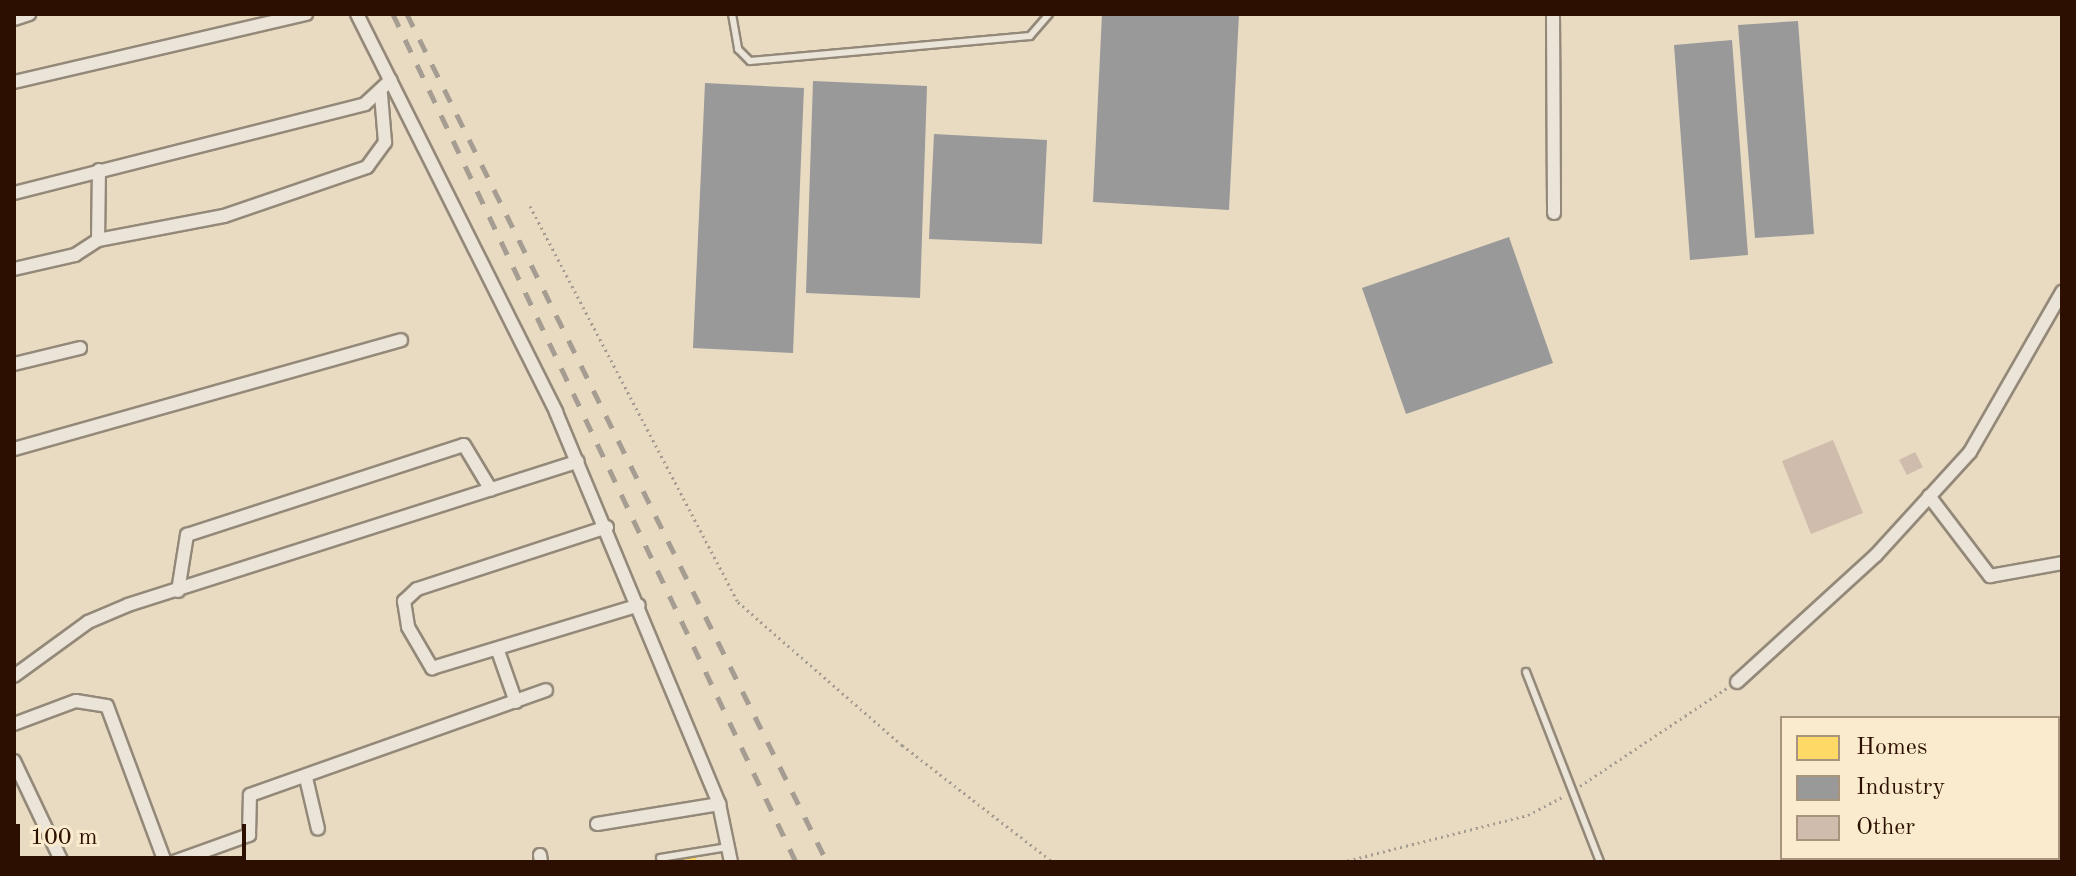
<!DOCTYPE html>
<html>
<head>
<meta charset="utf-8">
<style>
	body { margin:0 }
	#map { position:relative; width:2076px; height:876px; overflow:hidden; background:#e8dbc2; font-family:"Old Standard TT",serif }
	div>[style] { position:absolute }
	.homes>* { inset:0; background:#ffd966 }
	.industry>* { inset:0; background:#999 }
	.building>* { inset:0; background:#d0bcad }
	.path>* { height:3px; margin-top:-1.5px; transform-origin:0; background:repeating-linear-gradient(90deg,#a69d92 0 2px,transparent 0 6px) }
	.roads { filter:drop-shadow(2px 0 #948979) drop-shadow(-2px 0 #948979) drop-shadow(0 2px #948979) drop-shadow(0 -2px #948979) }
	.service>* { height:6px; margin:-3px; padding:0 3px; transform-origin:3px; border-radius:3px; background:#ebe4d8 }
	.minor>* { height:12px; margin:-6px; padding:0 6px; transform-origin:6px; border-radius:6px; background:#ebe4d8 }
	.rail>* { height:5px; margin-top:-2.5px; transform-origin:0; background:repeating-linear-gradient(90deg,#a69d92 0 14px,transparent 0 28px) }
	span { translate:-50% -50%; white-space:nowrap; text-align:center; line-height:1.15; -webkit-text-stroke:8px #faebce; paint-order:stroke }
	.frame { position:absolute; inset:0; border:16px solid #2d0f01; pointer-events:none }
	.legend { position:absolute; left:1780px; top:716px; width:280px; height:144px; box-sizing:border-box; background:#faebce; border:2px solid #a8937c; margin:0; padding:10px 14px; list-style:none; font-size:24px; color:#2d0f01 }
	.legend li { display:flex; align-items:center; gap:16px; height:40px }
	.legend b { width:40px; border:2px solid #a8937c }
	.scale { position:absolute; left:16px; top:824px; width:230px; height:36px; box-sizing:border-box; border:4px solid #2d0f01; border-top:0; padding-left:10px; font-size:24px; line-height:28px; white-space:nowrap; color:#2d0f01; -webkit-text-stroke:6px #faebce; paint-order:stroke }
</style>
</head>
<body>
<div id="map">
	<div class="homes">
		<div style="clip-path:polygon(695px 855px,697px 862px,671px 862px,671px 861px)"></div>
	</div>
	<div class="industry">
		<div style="clip-path:polygon(1102px 14px,1239px 14px,1229px 210px,1093px 202px)"></div>
		<div style="clip-path:polygon(1798px 21px,1814px 234px,1755px 238px,1738px 25px)"></div>
		<div style="clip-path:polygon(1732px 40px,1748px 255px,1690px 260px,1674px 45px)"></div>
		<div style="clip-path:polygon(813px 81px,927px 86px,920px 298px,806px 293px)"></div>
		<div style="clip-path:polygon(705px 83px,804px 88px,793px 353px,693px 348px)"></div>
		<div style="clip-path:polygon(934px 134px,1047px 140px,1042px 244px,929px 239px)"></div>
		<div style="clip-path:polygon(1509px 237px,1553px 363px,1406px 414px,1362px 288px)"></div>
	</div>
	<div class="building">
		<div style="clip-path:polygon(1833px 440px,1863px 513px,1811px 534px,1782px 461px)"></div>
		<div style="clip-path:polygon(1915px 452px,1923px 467px,1907px 475px,1899px 460px)"></div>
	</div>
	<div class="path">
		<div style="left:530px;top:206px;width:447px;rotate:62.3deg"></div>
		<div style="left:738px;top:602px;width:218px;rotate:41.1deg"></div>
		<div style="left:902px;top:745px;width:191px;rotate:37.8deg"></div>
		<div style="left:1580px;top:786px;width:177px;rotate:-33.7deg"></div>
		<div style="left:1342px;top:862px;width:192px;rotate:-14.2deg"></div>
		<div style="left:1528px;top:815px;width:41px;rotate:-27.8deg"></div>
	</div>
	<div class="roads">
		<div class="service">
			<div style="left:732px;top:14px;width:36px;rotate:80deg"></div>
			<div style="left:738px;top:49px;width:17px;rotate:45deg"></div>
			<div style="left:750px;top:61px;width:281px;rotate:-5.1deg"></div>
			<div style="left:1030px;top:36px;width:29px;rotate:-49deg"></div>
			<div style="left:1526px;top:672px;width:204px;rotate:68.7deg"></div>
			<div style="left:660px;top:858px;width:69px;rotate:-9.2deg"></div>
		</div>
		<div class="minor">
			<div style="left:357px;top:14px;width:445px;rotate:63.4deg"></div>
			<div style="left:556px;top:412px;width:425px;rotate:67.4deg"></div>
			<div style="left:719px;top:804px;width:59px;rotate:78.3deg"></div>
			<div style="left:1553px;top:14px;width:199px;rotate:89.7deg"></div>
			<div style="left:14px;top:19px;width:16px;rotate:-18deg"></div>
			<div style="left:14px;top:82px;width:300px;rotate:-13.1deg"></div>
			<div style="left:14px;top:193px;width:362px;rotate:-14.2deg"></div>
			<div style="left:365px;top:104px;width:35px;rotate:-43deg"></div>
			<div style="left:98px;top:240px;width:128px;rotate:-10.8deg"></div>
			<div style="left:224px;top:216px;width:151px;rotate:-18.9deg"></div>
			<div style="left:367px;top:167px;width:31px;rotate:-54deg"></div>
			<div style="left:385px;top:142px;width:48px;rotate:-94.8deg"></div>
			<div style="left:14px;top:269px;width:63px;rotate:-12.9deg"></div>
			<div style="left:75px;top:255px;width:27px;rotate:-33deg"></div>
			<div style="left:98px;top:240px;width:70px;rotate:-89.2deg"></div>
			<div style="left:14px;top:364px;width:68px;rotate:-13.6deg"></div>
			<div style="left:14px;top:449px;width:402px;rotate:-15.7deg"></div>
			<div style="left:1929px;top:496px;width:101px;rotate:52.7deg"></div>
			<div style="left:1990px;top:576px;width:73px;rotate:-10.2deg"></div>
			<div style="left:607px;top:527px;width:200px;rotate:161.9deg"></div>
			<div style="left:417px;top:589px;width:18px;rotate:137deg"></div>
			<div style="left:404px;top:601px;width:26px;rotate:81deg"></div>
			<div style="left:408px;top:627px;width:48px;rotate:59.7deg"></div>
			<div style="left:432px;top:668px;width:216px;rotate:-16.9deg"></div>
			<div style="left:178px;top:591px;width:57px;rotate:-80.9deg"></div>
			<div style="left:187px;top:535px;width:291px;rotate:-18deg"></div>
			<div style="left:464px;top:445px;width:52px;rotate:59deg"></div>
			<div style="left:498px;top:651px;width:54px;rotate:70.6deg"></div>
			<div style="left:14px;top:676px;width:92px;rotate:-36.1deg"></div>
			<div style="left:88px;top:622px;width:43px;rotate:-23deg"></div>
			<div style="left:128px;top:605px;width:472px;rotate:-17.7deg"></div>
			<div style="left:1737px;top:682px;width:188px;rotate:-42.4deg"></div>
			<div style="left:1876px;top:555px;width:139px;rotate:-47.6deg"></div>
			<div style="left:1970px;top:452px;width:185px;rotate:-60.1deg"></div>
			<div style="left:14px;top:724px;width:66px;rotate:-20.4deg"></div>
			<div style="left:76px;top:701px;width:31px;rotate:9deg"></div>
			<div style="left:107px;top:706px;width:166px;rotate:69.6deg"></div>
			<div style="left:14px;top:761px;width:112px;rotate:64.6deg"></div>
			<div style="left:306px;top:778px;width:52px;rotate:76.8deg"></div>
			<div style="left:597px;top:824px;width:124px;rotate:-9.3deg"></div>
			<div style="left:540px;top:855px;width:7px;rotate:82deg"></div>
			<div style="left:174px;top:862px;width:80px;rotate:-19.8deg"></div>
			<div style="left:249px;top:835px;width:40px;rotate:-88.6deg"></div>
			<div style="left:250px;top:795px;width:314px;rotate:-19.5deg"></div>
		</div>
	</div>
	<div class="rail">
		<div style="left:393px;top:14px;width:939px;rotate:64.58deg"></div>
		<div style="left:407px;top:14px;width:946px;rotate:63.65deg"></div>
	</div>
	<div class="frame"></div>
	<ul class="legend">
	<li><b style="height:22px;background:#ffd966"></b>Homes</li>
	<li><b style="height:22px;background:#999"></b>Industry</li>
	<li><b style="height:22px;background:#d0bcad"></b>Other</li>
	</ul>
	<div class="scale">100 m</div>
</div>
</body>
</html>
